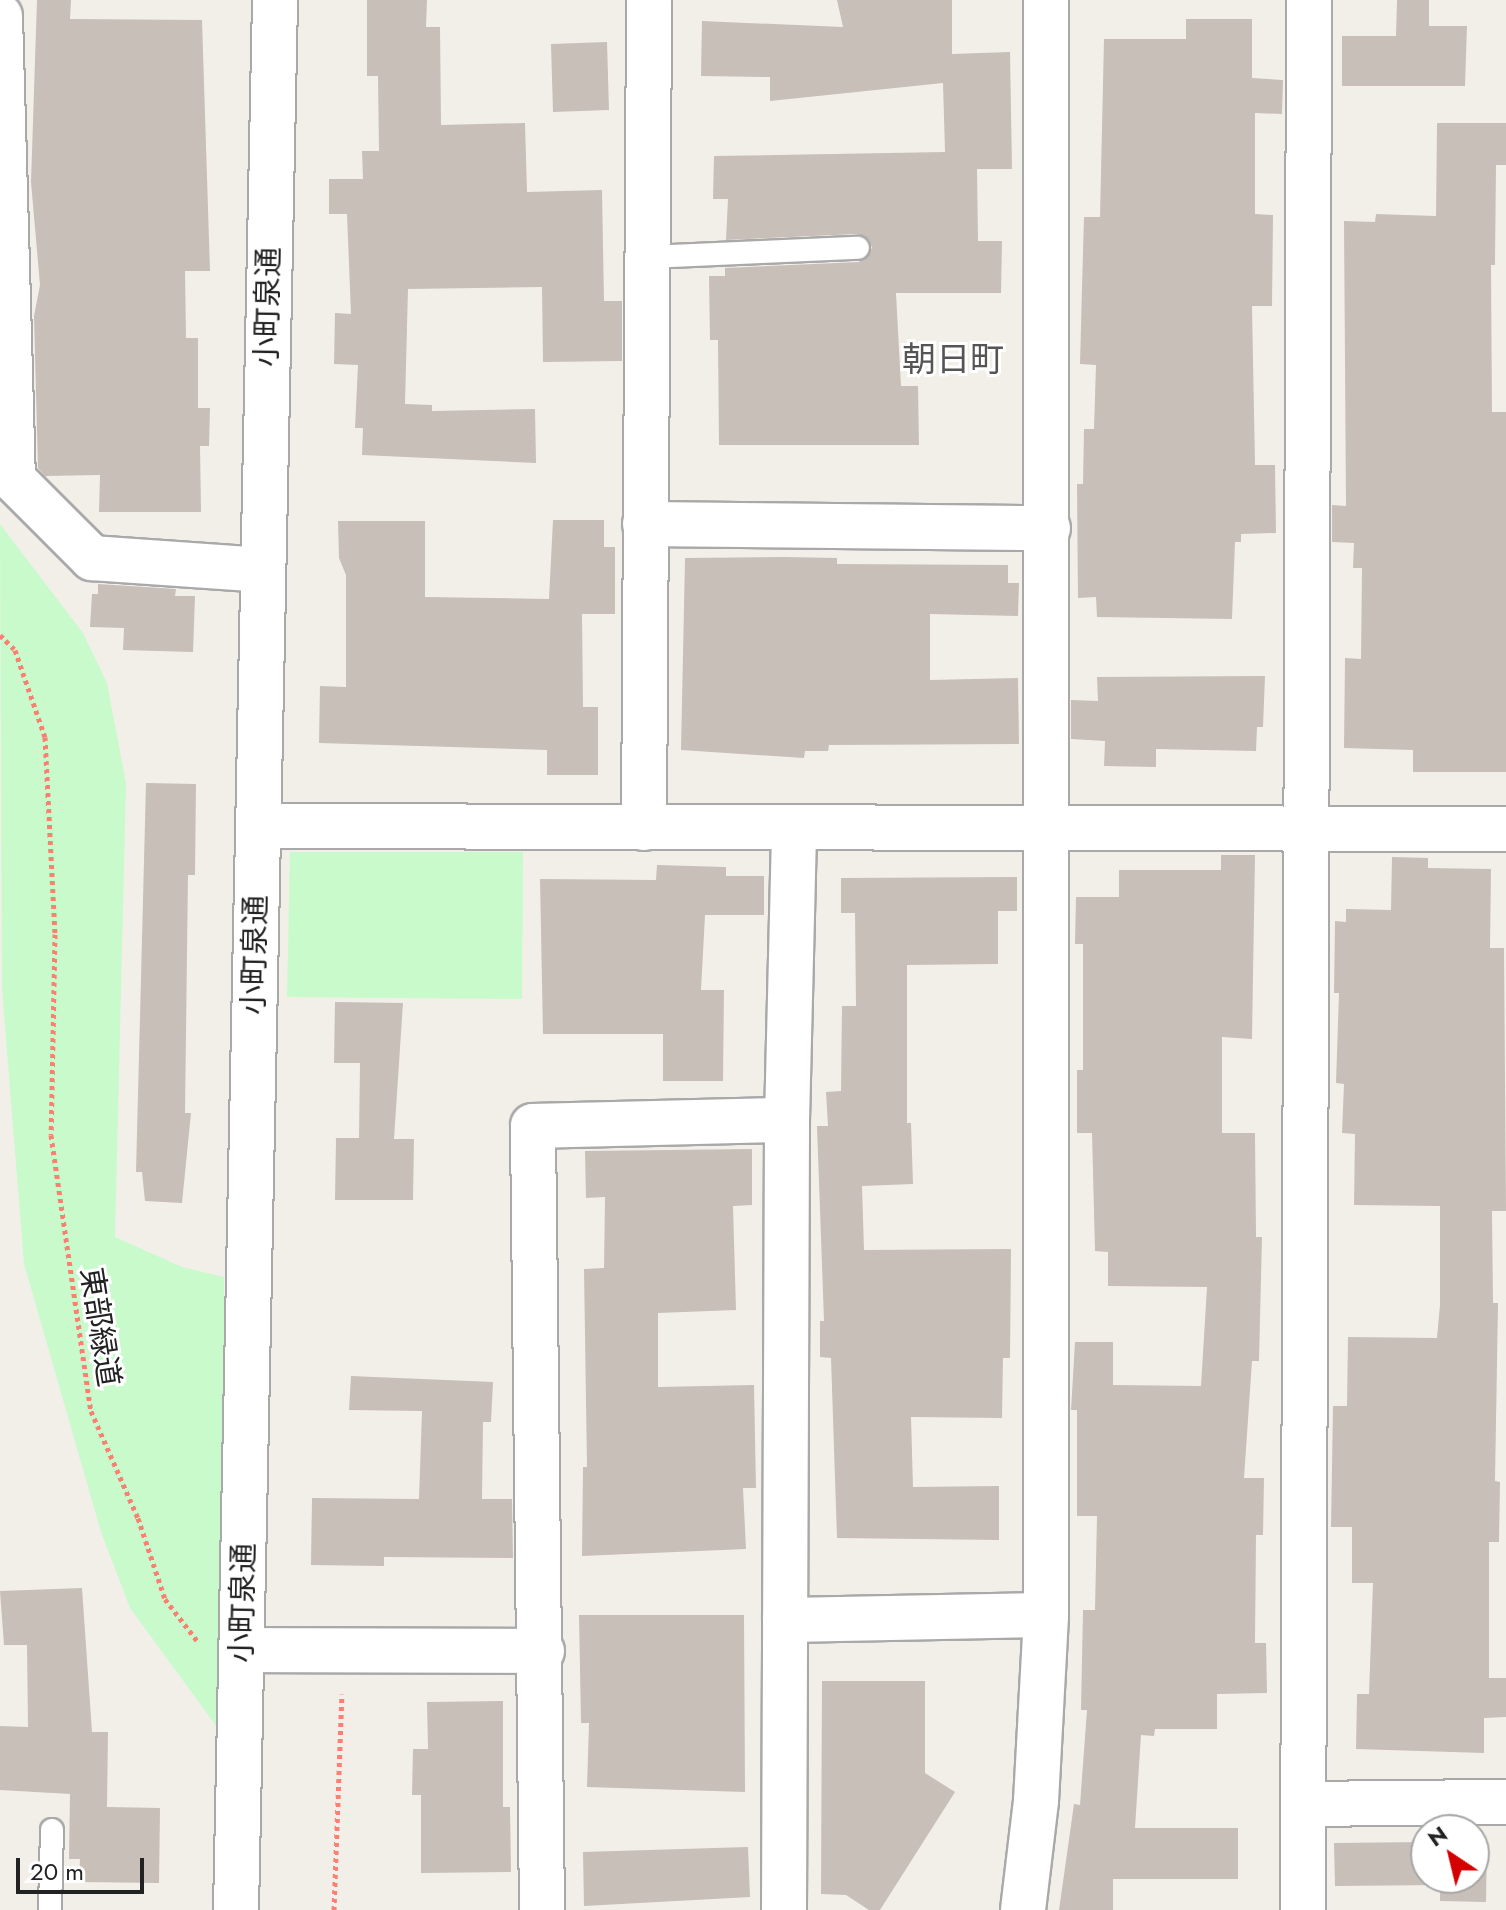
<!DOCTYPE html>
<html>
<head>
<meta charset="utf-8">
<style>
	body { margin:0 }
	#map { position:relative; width:1506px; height:1910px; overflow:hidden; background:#f2efe9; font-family:Jost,"Noto Sans JP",sans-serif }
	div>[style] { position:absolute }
	.park>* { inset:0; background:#c8facc }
	.building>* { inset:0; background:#c7bfb8 }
	.path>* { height:5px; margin-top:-2.5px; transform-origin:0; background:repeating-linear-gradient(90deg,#fa8072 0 4px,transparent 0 8px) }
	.roads { filter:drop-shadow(2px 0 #a9a9a9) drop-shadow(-2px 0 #a9a9a9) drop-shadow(0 2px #a9a9a9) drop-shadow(0 -2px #a9a9a9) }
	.service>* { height:22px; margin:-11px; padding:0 11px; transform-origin:11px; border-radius:11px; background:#fff }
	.minor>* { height:44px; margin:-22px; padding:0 22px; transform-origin:22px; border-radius:22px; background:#fff }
	.tertiary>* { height:44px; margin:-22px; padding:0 22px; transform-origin:22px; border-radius:22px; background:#fff }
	span { translate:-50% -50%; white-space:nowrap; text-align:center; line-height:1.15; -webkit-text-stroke:6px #fff; paint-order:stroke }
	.street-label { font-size:30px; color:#222 }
	.quarter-label { font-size:34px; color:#555 }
	.north { position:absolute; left:1410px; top:1814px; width:80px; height:80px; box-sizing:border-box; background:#fff; border:2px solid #a7a7a7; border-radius:50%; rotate:325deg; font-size:22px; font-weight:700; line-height:32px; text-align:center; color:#222 }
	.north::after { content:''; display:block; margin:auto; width:28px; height:36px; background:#d40000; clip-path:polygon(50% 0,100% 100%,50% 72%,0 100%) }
	.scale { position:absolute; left:16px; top:1858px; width:128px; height:36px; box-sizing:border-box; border:4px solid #222; border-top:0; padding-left:10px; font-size:24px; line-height:28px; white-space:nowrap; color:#222; -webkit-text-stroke:6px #fff; paint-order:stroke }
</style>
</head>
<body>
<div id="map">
	<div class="park">
		<div style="clip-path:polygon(0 524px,83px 633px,107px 683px,126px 783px,115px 1237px,182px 1267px,224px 1277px,225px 1738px,130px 1608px,101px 1532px,24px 1264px,2px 989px)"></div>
		<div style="clip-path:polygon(290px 852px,523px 852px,522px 999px,287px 997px)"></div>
	</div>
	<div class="building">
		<div style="clip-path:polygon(37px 0,71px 0,70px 19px,202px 20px,210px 271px,185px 271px,186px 338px,198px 338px,198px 408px,210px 408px,209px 446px,200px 446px,201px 512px,99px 512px,100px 475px,45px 476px,38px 468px,34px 316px,40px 285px,31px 182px)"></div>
		<div style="clip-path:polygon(367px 0,427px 0,426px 27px,440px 27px,441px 125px,525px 123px,527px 192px,602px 190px,604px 301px,622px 301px,622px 361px,543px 362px,542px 287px,408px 289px,405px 404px,432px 405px,432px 411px,535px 409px,536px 463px,362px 455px,363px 428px,355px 428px,358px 365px,334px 364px,335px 313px,351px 314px,347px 214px,329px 214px,329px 179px,363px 179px,362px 151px,379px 151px,378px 76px,367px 76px)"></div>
		<div style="clip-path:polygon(837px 0,952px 0,952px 54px,1010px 52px,1012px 169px,977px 169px,978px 241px,1002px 241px,1001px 293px,896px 293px,901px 386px,918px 386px,919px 445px,719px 445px,718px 340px,710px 340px,709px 276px,725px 276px,725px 268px,859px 262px,872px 248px,869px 240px,857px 234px,726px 240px,728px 199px,713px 199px,714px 156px,945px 152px,943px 83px,770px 101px,770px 77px,701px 76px,702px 21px,843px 27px)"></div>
		<div style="clip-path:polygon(1397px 0,1429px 0,1429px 26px,1467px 26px,1465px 86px,1342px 86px,1342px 36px,1396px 36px)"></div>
		<div style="clip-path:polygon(1186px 19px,1252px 19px,1252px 78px,1283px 80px,1282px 114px,1255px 113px,1255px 214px,1273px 215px,1272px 306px,1252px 306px,1255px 465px,1275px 465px,1276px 533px,1241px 534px,1241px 542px,1235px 542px,1232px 619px,1097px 617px,1096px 597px,1078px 598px,1077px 484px,1083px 484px,1084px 429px,1094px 429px,1096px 365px,1080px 364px,1082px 288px,1084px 217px,1100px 217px,1104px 39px,1186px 39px)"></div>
		<div style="clip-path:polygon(607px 42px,609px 110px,553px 112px,551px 44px)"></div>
		<div style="clip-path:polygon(1437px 123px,1506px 123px,1506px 165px,1496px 165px,1495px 265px,1491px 265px,1492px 412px,1506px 412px,1506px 772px,1413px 772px,1413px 750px,1344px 748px,1345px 658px,1361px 659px,1362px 568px,1353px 568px,1354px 543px,1332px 542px,1332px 505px,1346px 506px,1344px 221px,1375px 222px,1376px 214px,1436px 216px)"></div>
		<div style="clip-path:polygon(553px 520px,604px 520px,604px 547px,615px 547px,615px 614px,582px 614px,583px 707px,598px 707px,598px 775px,547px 775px,547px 750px,319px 743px,320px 686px,346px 687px,346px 575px,339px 558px,338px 521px,425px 521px,425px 597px,549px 599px)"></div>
		<div style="clip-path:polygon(784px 557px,837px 558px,837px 564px,1008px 565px,1008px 583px,1019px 583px,1018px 616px,930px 614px,930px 680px,1018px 678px,1019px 744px,829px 745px,828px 751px,805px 751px,804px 758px,681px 750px,685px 558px)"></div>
		<div style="clip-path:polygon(98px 584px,176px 589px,175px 596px,195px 596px,193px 652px,123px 650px,124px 628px,90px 627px,92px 594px,98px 594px)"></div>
		<div style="clip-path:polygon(1265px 676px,1263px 727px,1257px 727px,1256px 751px,1156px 749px,1156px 767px,1104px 766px,1105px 741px,1071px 739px,1071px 700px,1098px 701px,1097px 677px)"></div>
		<div style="clip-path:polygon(146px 783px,196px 784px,195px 875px,188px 875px,185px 1113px,191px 1113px,182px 1203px,145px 1201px,142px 1172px,136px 1172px)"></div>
		<div style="clip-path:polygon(1221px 855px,1255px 855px,1252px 1039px,1222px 1037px,1222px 1133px,1255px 1133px,1256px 1237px,1262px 1237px,1259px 1361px,1252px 1361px,1244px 1478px,1264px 1478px,1263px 1535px,1256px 1535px,1255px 1643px,1266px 1643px,1267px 1693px,1217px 1694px,1217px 1729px,1155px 1729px,1154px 1736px,1141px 1735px,1135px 1828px,1238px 1828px,1238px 1879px,1113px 1879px,1113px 1910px,1059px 1910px,1074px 1804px,1080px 1805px,1087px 1710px,1081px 1710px,1083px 1610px,1095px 1610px,1097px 1516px,1077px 1516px,1077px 1410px,1071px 1410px,1075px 1342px,1113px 1342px,1113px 1385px,1201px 1386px,1207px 1287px,1108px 1286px,1108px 1252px,1095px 1251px,1092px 1133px,1077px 1133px,1077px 1070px,1083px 1070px,1083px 944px,1075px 944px,1076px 897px,1119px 897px,1119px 870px,1221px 870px)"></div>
		<div style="clip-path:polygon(1392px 857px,1428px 858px,1428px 868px,1491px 869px,1490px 948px,1504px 948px,1506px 1211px,1492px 1211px,1493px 1303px,1498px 1303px,1495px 1481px,1500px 1482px,1499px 1542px,1489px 1542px,1489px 1678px,1506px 1678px,1506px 1717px,1484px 1718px,1484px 1753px,1356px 1749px,1357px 1694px,1369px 1694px,1373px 1583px,1352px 1583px,1352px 1527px,1331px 1527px,1333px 1406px,1347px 1406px,1348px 1337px,1437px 1338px,1440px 1305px,1440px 1206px,1354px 1205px,1355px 1134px,1342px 1133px,1344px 1084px,1336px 1083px,1339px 993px,1334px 993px,1335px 921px,1346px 922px,1346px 909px,1391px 910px)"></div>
		<div style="clip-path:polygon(657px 865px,726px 867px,726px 876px,764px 876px,764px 915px,705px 915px,701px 990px,724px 990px,723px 1081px,663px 1081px,663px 1034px,543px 1034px,540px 879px,656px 880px)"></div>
		<div style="clip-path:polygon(1017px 877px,1017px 911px,998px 911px,998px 964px,907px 965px,907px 1123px,911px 1123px,913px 1184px,862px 1186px,864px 1250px,1011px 1249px,1010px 1358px,1003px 1358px,1002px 1418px,911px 1417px,913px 1487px,999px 1486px,999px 1540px,837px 1538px,831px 1358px,820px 1357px,820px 1321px,824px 1321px,817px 1126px,828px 1126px,826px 1092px,841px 1091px,842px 1006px,856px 1006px,855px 913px,841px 913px,841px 878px)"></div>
		<div style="clip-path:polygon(335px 1002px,403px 1003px,394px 1139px,414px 1139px,413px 1200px,335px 1200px,336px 1138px,359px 1138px,360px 1063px,334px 1063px)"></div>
		<div style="clip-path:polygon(752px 1149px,752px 1205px,733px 1206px,736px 1310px,658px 1313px,658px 1387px,754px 1385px,756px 1488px,743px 1488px,746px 1549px,582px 1556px,583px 1467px,587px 1467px,584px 1269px,604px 1268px,605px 1197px,586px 1198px,585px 1151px)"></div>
		<div style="clip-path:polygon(351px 1376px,493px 1382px,491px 1422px,483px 1422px,482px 1499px,512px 1499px,513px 1558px,384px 1557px,384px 1566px,311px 1565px,312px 1498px,419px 1499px,422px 1411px,349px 1410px)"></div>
		<div style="clip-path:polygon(82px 1588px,92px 1732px,108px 1732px,107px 1807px,160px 1808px,159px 1883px,79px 1882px,80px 1859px,69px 1859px,70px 1794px,0 1790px,0 1726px,28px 1727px,27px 1645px,4px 1645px,0 1591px)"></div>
		<div style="clip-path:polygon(579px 1615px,744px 1615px,745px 1792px,587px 1787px,589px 1723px,581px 1723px)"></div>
		<div style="clip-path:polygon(822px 1681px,925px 1681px,925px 1773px,955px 1792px,880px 1910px,869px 1910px,846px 1895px,821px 1894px)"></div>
		<div style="clip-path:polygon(503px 1701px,503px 1807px,510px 1807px,511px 1872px,421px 1873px,421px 1795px,412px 1795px,413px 1749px,428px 1749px,427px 1702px)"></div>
		<div style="clip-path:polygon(1474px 1841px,1487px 1841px,1486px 1902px,1440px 1901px,1440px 1885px,1335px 1886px,1334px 1843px,1426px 1842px,1426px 1878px,1474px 1878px)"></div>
		<div style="clip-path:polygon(748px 1847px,750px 1897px,584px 1906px,583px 1852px)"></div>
	</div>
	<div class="path">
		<div style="left:0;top:635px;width:21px;rotate:45deg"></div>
		<div style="left:15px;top:650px;width:92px;rotate:71deg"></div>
		<div style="left:45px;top:737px;width:197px;rotate:87.1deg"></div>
		<div style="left:55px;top:934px;width:201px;rotate:91.1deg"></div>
		<div style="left:51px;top:1135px;width:279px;rotate:81.8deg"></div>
		<div style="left:91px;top:1411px;width:117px;rotate:66.3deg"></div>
		<div style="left:138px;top:1518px;width:85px;rotate:71.6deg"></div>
		<div style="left:165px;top:1599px;width:54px;rotate:52.5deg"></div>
		<div style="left:334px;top:1910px;width:216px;rotate:-87.9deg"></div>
	</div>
	<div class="roads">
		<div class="service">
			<div style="left:648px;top:257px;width:210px;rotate:-2.5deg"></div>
			<div style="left:50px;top:1910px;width:80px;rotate:-88.6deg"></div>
		</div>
		<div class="minor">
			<div style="left:0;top:16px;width:463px;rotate:88.4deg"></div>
			<div style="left:13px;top:479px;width:112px;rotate:45deg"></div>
			<div style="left:92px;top:558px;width:170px;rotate:4deg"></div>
			<div style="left:645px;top:524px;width:403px;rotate:0.6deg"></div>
			<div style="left:258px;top:826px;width:1248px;rotate:0.14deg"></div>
			<div style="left:644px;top:828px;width:828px;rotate:-89.65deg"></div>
			<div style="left:785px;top:1620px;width:261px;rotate:-1.1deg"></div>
			<div style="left:243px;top:1650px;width:299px;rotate:0.2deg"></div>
			<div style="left:1303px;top:1804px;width:203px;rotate:-0.6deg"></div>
			<div style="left:542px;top:1910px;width:784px;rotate:-90.66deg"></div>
			<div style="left:533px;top:1126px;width:254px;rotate:-1.4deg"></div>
			<div style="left:784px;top:1910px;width:790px;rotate:-89.78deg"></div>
			<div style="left:787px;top:1120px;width:289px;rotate:-88.6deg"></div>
			<div style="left:1023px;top:1910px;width:110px;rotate:-83.2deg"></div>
			<div style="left:1036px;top:1801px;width:186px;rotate:-86.9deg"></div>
			<div style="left:1046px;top:1615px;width:1615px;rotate:-90deg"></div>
			<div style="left:1303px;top:1910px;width:1910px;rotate:-89.82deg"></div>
		</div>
		<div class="tertiary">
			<div style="left:236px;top:1910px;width:1910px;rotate:-88.83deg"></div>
		</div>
	</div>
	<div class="street-label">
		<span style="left:268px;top:307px;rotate:-89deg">小町泉通</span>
		<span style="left:255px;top:955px;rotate:-89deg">小町泉通</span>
		<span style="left:100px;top:1327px;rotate:81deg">東部緑道</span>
		<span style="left:243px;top:1603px;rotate:-89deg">小町泉通</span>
	</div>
	<div class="quarter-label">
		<span style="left:953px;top:360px">朝日町</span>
	</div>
	<div class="north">N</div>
	<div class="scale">20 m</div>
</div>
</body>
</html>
